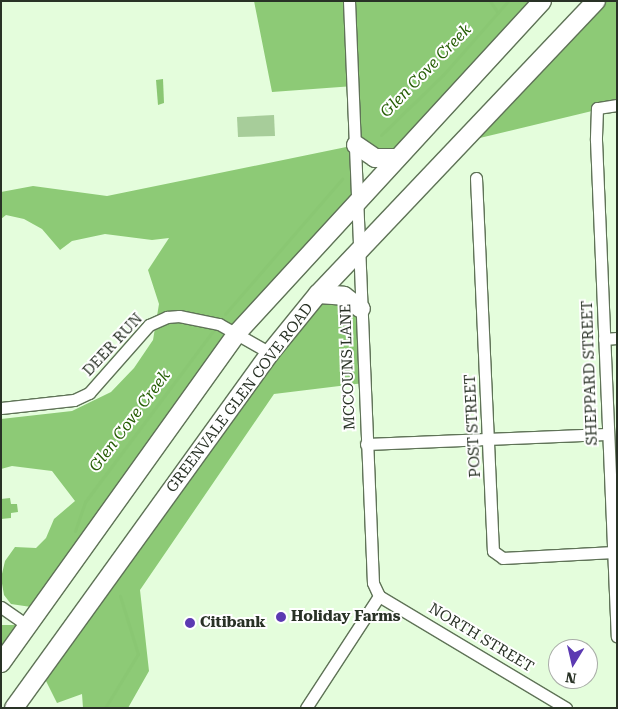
<!DOCTYPE html>
<html>
<head>
<meta charset="utf-8">
<style>
	body { margin:0 }
	#map { position:relative; width:618px; height:709px; overflow:hidden; background:#e4fddc; font-family:"Roboto Serif",serif }
	div>[style] { position:absolute }
	.green>* { inset:0; background:#a7cd9a }
	.forest>* { inset:0; background:#8dca76 }
	.water>* { inset:0; background:#8ac773 }
	.stream>* { height:3px; margin:-1.5px; padding:0 1.5px; transform-origin:1.5px; border-radius:1.5px; background:#8ac773 }
	.roads { filter:drop-shadow(1px 0 #5f7357) drop-shadow(-1px 0 #5f7357) drop-shadow(0 1px #5f7357) drop-shadow(0 -1px #5f7357) }
	.minor>* { height:11px; margin:-5.5px; padding:0 5.5px; transform-origin:5.5px; border-radius:5.5px; background:#fff }
	.primary>* { height:18px; margin:-9px; padding:0 9px; transform-origin:9px; border-radius:9px; background:#fff }
	.dots>* { width:14px; height:14px; translate:-50% -50%; box-sizing:border-box; border:2px solid #fff; border-radius:50% }
	span { translate:-50% -50%; white-space:nowrap; text-align:center; line-height:1.15; -webkit-text-stroke:4px #fff; paint-order:stroke }
	.street-label { font-size:15px; color:#293226 }
	.poi-label { font-size:15px; color:#293226; font-weight:700 }
	.left { translate:0 -50%; text-align:left }
	.water-label { font-size:16px; color:#255d03; font-style:italic }
	.frame { position:absolute; inset:0; border:2px solid #293226; pointer-events:none }
	.north { position:absolute; left:548px; top:639px; width:50px; height:50px; box-sizing:border-box; background:#fff; border:1px solid #a9ada8; border-radius:50%; rotate:189deg; font-size:14px; font-weight:700; line-height:20px; text-align:center; color:#293226 }
	.north::after { content:''; display:block; margin:auto; width:18px; height:22px; background:#5c3ab2; clip-path:polygon(50% 0,100% 100%,50% 72%,0 100%) }
</style>
</head>
<body>
<div id="map">
	<div class="green">
		<div style="clip-path:polygon(274px 115px,275px 136px,238px 137px,237px 117px)"></div>
	</div>
	<div class="forest">
		<div style="clip-path:polygon(254px 1px,542px 1px,396px 158px,361px 150px,358px 198px,274px 292px,31px 607px,11px 604px,4px 595px,1px 578px,5px 561px,15px 547px,36px 548px,46px 538px,54px 519px,75px 501px,52px 471px,12px 466px,1px 469px,1px 419px,72px 411px,111px 392px,134px 368px,153px 340px,159px 304px,148px 270px,169px 238px,152px 240px,105px 234px,72px 241px,60px 250px,42px 229px,24px 219px,6px 215px,1px 219px,1px 192px,33px 186px,107px 196px,356px 145px,354px 86px,272px 92px)"></div>
		<div style="clip-path:polygon(596px 1px,617px 1px,617px 105px,463px 142px)"></div>
		<div style="clip-path:polygon(318px 294px,361px 305px,364px 383px,274px 394px,140px 590px,149px 671px,128px 708px,83px 708px,82px 694px,57px 703px,41px 671px)"></div>
		<div style="clip-path:polygon(1px 625px,17px 625px,15px 636px,1px 656px)"></div>
	</div>
	<div class="water">
		<div style="clip-path:polygon(163px 79px,164px 103px,158px 105px,156px 80px)"></div>
		<div style="clip-path:polygon(10px 498px,11px 504px,17px 504px,18px 512px,11px 513px,11px 518px,1px 519px,1px 499px)"></div>
	</div>
	<div class="stream">
		<div style="left:490px;top:1px;width:14px;rotate:56deg"></div>
		<div style="left:381px;top:135px;width:86px;rotate:-44.1deg"></div>
		<div style="left:443px;top:75px;width:98px;rotate:-48.7deg"></div>
		<div style="left:225px;top:314px;width:179px;rotate:-49.1deg"></div>
		<div style="left:75px;top:531px;width:31px;rotate:-71deg"></div>
		<div style="left:85px;top:502px;width:214px;rotate:-53.2deg"></div>
		<div style="left:105px;top:708px;width:63px;rotate:-58.6deg"></div>
		<div style="left:138px;top:654px;width:61px;rotate:-107.2deg"></div>
	</div>
	<div class="roads">
		<div class="minor">
			<div style="left:349px;top:1px;width:582px;rotate:87.64deg"></div>
			<div style="left:373px;top:583px;width:14px;rotate:65deg"></div>
			<div style="left:617px;top:105px;width:20px;rotate:171deg"></div>
			<div style="left:597px;top:108px;width:32px;rotate:92deg"></div>
			<div style="left:596px;top:140px;width:497px;rotate:87.6deg"></div>
			<div style="left:476px;top:178px;width:373px;rotate:87.4deg"></div>
			<div style="left:493px;top:551px;width:12px;rotate:35deg"></div>
			<div style="left:503px;top:558px;width:110px;rotate:-3.1deg"></div>
			<div style="left:604px;top:339px;width:13px;rotate:-4deg"></div>
			<div style="left:1px;top:408px;width:73px;rotate:-6.3deg"></div>
			<div style="left:74px;top:400px;width:17px;rotate:-25deg"></div>
			<div style="left:89px;top:393px;width:91px;rotate:-48.6deg"></div>
			<div style="left:149px;top:325px;width:20px;rotate:-24deg"></div>
			<div style="left:167px;top:317px;width:12px;rotate:-5deg"></div>
			<div style="left:179px;top:316px;width:41px;rotate:11.3deg"></div>
			<div style="left:219px;top:324px;width:59px;rotate:29.6deg"></div>
			<div style="left:366px;top:444px;width:241px;rotate:-2.4deg"></div>
			<div style="left:379px;top:596px;width:218px;rotate:30.9deg"></div>
			<div style="left:1px;top:607px;width:32px;rotate:35deg"></div>
			<div style="left:306px;top:708px;width:134px;rotate:-56.9deg"></div>
		</div>
		<div class="primary">
			<div style="left:356px;top:145px;width:23px;rotate:34deg"></div>
			<div style="left:375px;top:158px;width:21px"></div>
			<div style="left:318px;top:294px;width:26px;rotate:4deg"></div>
			<div style="left:344px;top:296px;width:21px;rotate:37deg"></div>
			<div style="left:1px;top:663px;width:407px;rotate:-54.4deg"></div>
			<div style="left:238px;top:332px;width:449px;rotate:-47.4deg"></div>
			<div style="left:14px;top:708px;width:438px;rotate:-54.2deg"></div>
			<div style="left:270px;top:353px;width:76px;rotate:-50.9deg"></div>
			<div style="left:318px;top:294px;width:404px;rotate:-46.5deg"></div>
		</div>
	</div>
	<div class="dots">
		<div style="left:281px;top:617px;background:#5c3ab2"></div>
		<div style="left:190px;top:623px;background:#5c3ab2"></div>
	</div>
	<div class="street-label">
		<span style="left:113px;top:345px;rotate:-47deg">DEER RUN</span>
		<span style="left:348px;top:367px;rotate:-92deg">MCCOUNS LANE</span>
		<span style="left:590px;top:373px;rotate:-92deg">SHEPPARD STREET</span>
		<span style="left:240px;top:398px;rotate:-53deg">GREENVALE GLEN COVE ROAD</span>
		<span style="left:473px;top:426px;rotate:-93deg">POST STREET</span>
		<span style="left:481px;top:638px;rotate:31deg">NORTH STREET</span>
	</div>
	<div class="poi-label">
		<span class="left" style="left:291px;top:617px">Holiday Farms</span>
		<span class="left" style="left:200px;top:623px">Citibank</span>
	</div>
	<div class="water-label">
		<span style="left:426px;top:71px;rotate:-46deg">Glen Cove Creek</span>
		<span style="left:130px;top:421px;rotate:-53deg">Glen Cove Creek</span>
	</div>
	<div class="frame"></div>
	<div class="north">N</div>
</div>
</body>
</html>
